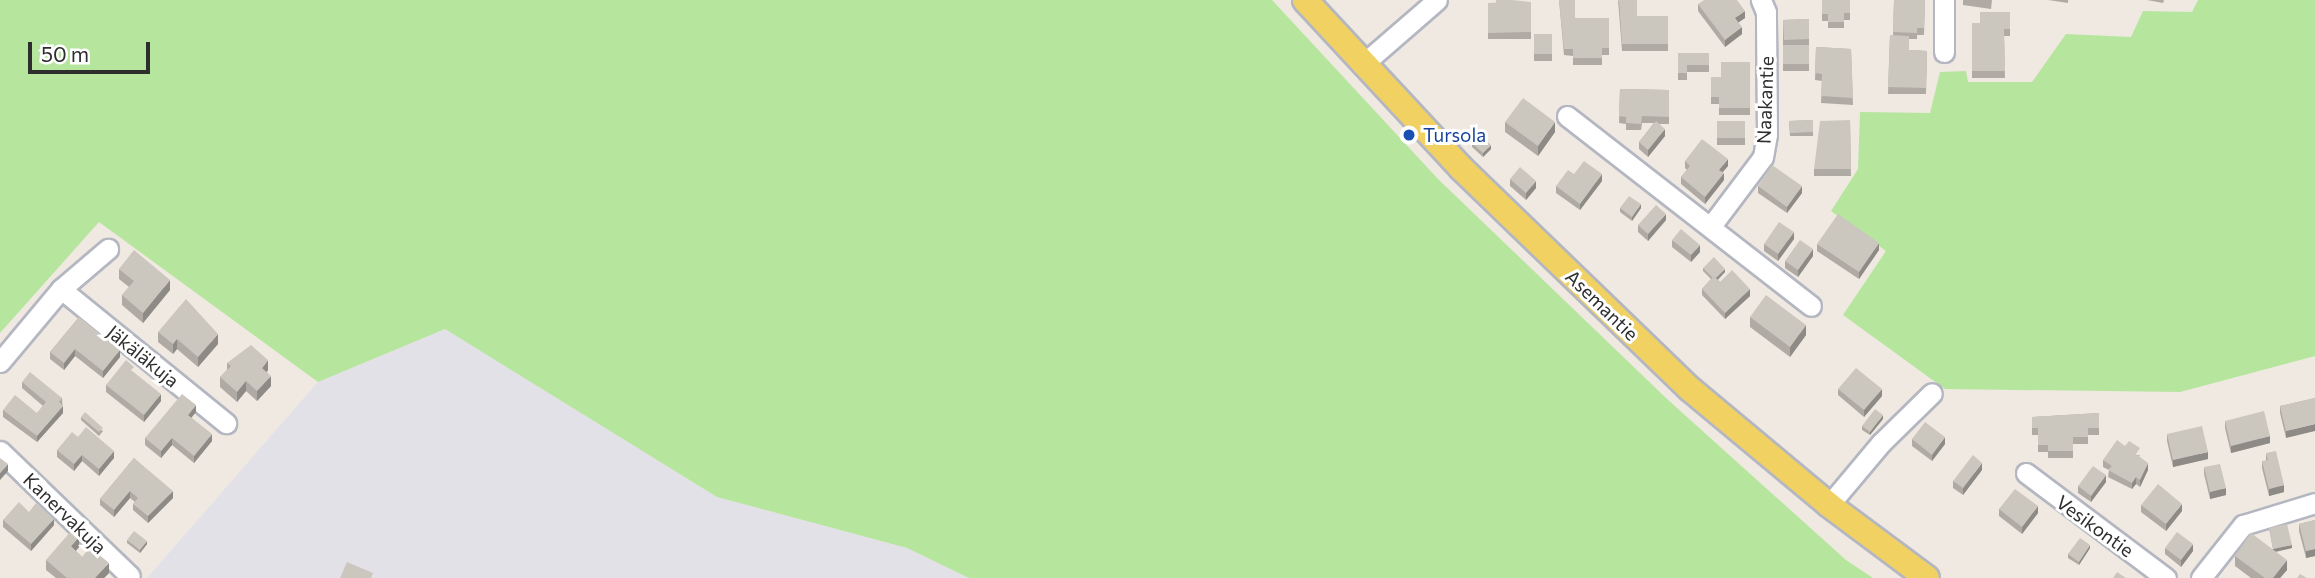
<!DOCTYPE html>
<html>
<head>
<meta charset="utf-8">
<style>
	body { margin:0 }
	#map { position:relative; width:2315px; height:578px; overflow:hidden; background:#efe9e1; font-family:Commissioner,sans-serif }
	div>[style] { position:absolute }
	.industrial>* { inset:0; background:#e3e1e8 }
	.green>* { inset:0; background:#b6e59e }
	.roads { filter:drop-shadow(2px 0 #b4b7c1) drop-shadow(-2px 0 #b4b7c1) drop-shadow(0 2px #b4b7c1) drop-shadow(0 -2px #b4b7c1) }
	.minor>* { height:19px; margin:-9.5px; padding:0 9.5px; transform-origin:9.5px; border-radius:9.5px; background:#fff }
	.major>* { height:24px; margin:-12px; padding:0 12px; transform-origin:12px; border-radius:12px; background:#f2d163 }
	.wall>* { inset:0; background:#afaba4 }
	.shaded-wall>* { inset:0; background:#8e8b86 }
	.building>* { inset:0; background:#cbc7bf }
	.dots>* { width:19px; height:19px; translate:-50% -50%; box-sizing:border-box; border:4px solid #fff; border-radius:50% }
	span { translate:-50% -50%; white-space:nowrap; text-align:center; line-height:1.15; -webkit-text-stroke:6px #fff; paint-order:stroke }
	.street-label { font-size:19px; color:#2e2e2e }
	.transit-label { font-size:19px; color:#164399 }
	.left { translate:0 -50%; text-align:left }
	.scale { position:absolute; left:28px; top:42px; width:122px; height:32px; box-sizing:border-box; border:4px solid #2e2e2e; border-top:0; padding-left:9px; font-size:21px; line-height:24px; white-space:nowrap; color:#2e2e2e; -webkit-text-stroke:5px #fff; paint-order:stroke }
</style>
</head>
<body>
<div id="map">
	<div class="industrial">
		<div style="clip-path:polygon(445px 329px,717px 497px,907px 548px,969px 578px,147px 578px,318px 382px)"></div>
	</div>
	<div class="green">
		<div style="clip-path:polygon(0 0,1272px 0,1438px 179px,1667px 399px,1846px 560px,1873px 578px,969px 578px,907px 548px,717px 497px,445px 329px,318px 382px,99px 222px,0 333px)"></div>
		<div style="clip-path:polygon(2198px 0,2315px 0,2315px 356px,2180px 392px,1945px 389px,1843px 315px,1886px 251px,1831px 211px,1858px 169px,1860px 112px,1930px 113px,1940px 72px,1966px 71px,1968px 82px,2032px 82px,2066px 34px,2131px 37px,2143px 11px,2192px 12px)"></div>
	</div>
	<div class="roads">
		<div class="minor">
			<div style="left:1944px;top:0;width:52px;rotate:90deg"></div>
			<div style="left:1362px;top:65px;width:99px;rotate:-40.9deg"></div>
			<div style="left:1567px;top:116px;width:309px;rotate:37.9deg"></div>
			<div style="left:1711px;top:226px;width:86px;rotate:-53deg"></div>
			<div style="left:1763px;top:157px;width:23px;rotate:-80deg"></div>
			<div style="left:1767px;top:134px;width:122px;rotate:-90.5deg"></div>
			<div style="left:1766px;top:12px;width:13px;rotate:-113deg"></div>
			<div style="left:61px;top:289px;width:213px;rotate:39.1deg"></div>
			<div style="left:0;top:362px;width:95px;rotate:-50.1deg"></div>
			<div style="left:61px;top:289px;width:62px;rotate:-40.4deg"></div>
			<div style="left:0;top:451px;width:180px;rotate:43.9deg"></div>
			<div style="left:2026px;top:473px;width:175px;rotate:36.9deg"></div>
			<div style="left:1829px;top:505px;width:81px;rotate:-50deg"></div>
			<div style="left:1881px;top:443px;width:71px;rotate:-44.4deg"></div>
			<div style="left:2201px;top:578px;width:68px;rotate:-51.6deg"></div>
			<div style="left:2243px;top:525px;width:75px;rotate:-17deg"></div>
		</div>
		<div class="major">
			<div style="left:1305px;top:0;width:229px;rotate:47.1deg"></div>
			<div style="left:1461px;top:168px;width:318px;rotate:44deg"></div>
			<div style="left:1690px;top:389px;width:181px;rotate:39.8deg"></div>
			<div style="left:1829px;top:505px;width:122px;rotate:36.7deg"></div>
		</div>
	</div>
	<div class="wall">
		<div style="clip-path:polygon(1559px 0,1575px 18px,1609px 18px,1609px 55px,1602px 55px,1602px 65px,1573px 65px,1573px 56px,1564px 55px)"></div>
		<div style="clip-path:polygon(1618px 0,1637px 16px,1668px 16px,1668px 51px,1622px 51px)"></div>
		<div style="clip-path:polygon(1822px 0,1850px 0,1850px 20px,1844px 20px,1844px 28px,1828px 28px,1828px 21px,1822px 21px)"></div>
		<div style="clip-path:polygon(1894px 0,1925px 0,1924px 35px,1917px 35px,1917px 39px,1909px 39px,1909px 50px,1927px 51px,1926px 94px,1888px 94px,1890px 35px,1893px 36px)"></div>
		<div style="clip-path:polygon(1963px 0,1992px 0,1991px 9px,1963px 5px)"></div>
		<div style="clip-path:polygon(2048px 0,2068px 0,2068px 3px)"></div>
		<div style="clip-path:polygon(2147px 0,2164px 0,2163px 3px)"></div>
		<div style="clip-path:polygon(1531px 2px,1531px 39px,1488px 39px,1488px 3px)"></div>
		<div style="clip-path:polygon(1698px 4px,1745px 18px,1738px 22px,1742px 34px,1725px 47px,1698px 11px)"></div>
		<div style="clip-path:polygon(2010px 12px,2010px 36px,2004px 36px,2005px 78px,1972px 78px,1972px 23px,1980px 23px)"></div>
		<div style="clip-path:polygon(1809px 19px,1809px 71px,1783px 71px,1783px 20px)"></div>
		<div style="clip-path:polygon(1534px 34px,1552px 34px,1552px 61px,1534px 61px)"></div>
		<div style="clip-path:polygon(1816px 47px,1851px 49px,1853px 105px,1821px 103px,1822px 81px,1815px 80px)"></div>
		<div style="clip-path:polygon(1678px 53px,1709px 53px,1709px 72px,1687px 72px,1687px 80px,1678px 80px)"></div>
		<div style="clip-path:polygon(1750px 62px,1750px 115px,1719px 115px,1719px 104px,1711px 104px,1711px 77px,1721px 77px)"></div>
		<div style="clip-path:polygon(1620px 89px,1669px 90px,1669px 124px,1659px 124px,1665px 136px,1648px 157px,1639px 149px,1639px 142px,1654px 123px,1642px 123px,1641px 130px,1626px 130px,1626px 124px,1619px 123px)"></div>
		<div style="clip-path:polygon(1813px 120px,1813px 136px,1790px 136px,1789px 121px)"></div>
		<div style="clip-path:polygon(1850px 120px,1851px 176px,1814px 176px,1814px 169px)"></div>
		<div style="clip-path:polygon(1717px 121px,1745px 121px,1745px 145px,1717px 145px)"></div>
		<div style="clip-path:polygon(1505px 122px,1555px 132px,1538px 156px,1505px 132px)"></div>
		<div style="clip-path:polygon(1472px 143px,1491px 149px,1483px 157px,1472px 147px)"></div>
		<div style="clip-path:polygon(1685px 161px,1728px 166px,1723px 172px,1724px 180px,1705px 204px,1681px 184px,1681px 177px,1687px 170px,1685px 168px)"></div>
		<div style="clip-path:polygon(1510px 179px,1536px 188px,1526px 200px,1510px 186px)"></div>
		<div style="clip-path:polygon(1602px 181px,1580px 210px,1556px 193px,1556px 186px)"></div>
		<div style="clip-path:polygon(1758px 186px,1802px 193px,1787px 213px,1758px 193px)"></div>
		<div style="clip-path:polygon(1620px 208px,1641px 208px,1632px 221px,1620px 212px)"></div>
		<div style="clip-path:polygon(1666px 220px,1648px 241px,1638px 232px,1638px 225px)"></div>
		<div style="clip-path:polygon(1794px 239px,1778px 261px,1764px 251px,1764px 244px)"></div>
		<div style="clip-path:polygon(1672px 240px,1700px 252px,1691px 262px,1672px 247px)"></div>
		<div style="clip-path:polygon(1817px 244px,1879px 250px,1859px 279px,1817px 251px)"></div>
		<div style="clip-path:polygon(1813px 256px,1798px 277px,1785px 268px,1785px 261px)"></div>
		<div style="clip-path:polygon(1703px 268px,1725px 272px,1718px 280px,1720px 282px,1750px 296px,1725px 319px,1702px 295px,1702px 289px,1711px 279px,1703px 271px)"></div>
		<div style="clip-path:polygon(119px 269px,170px 290px,143px 323px,122px 305px,122px 295px,129px 287px,119px 279px)"></div>
		<div style="clip-path:polygon(79px 317px,120px 357px,103px 378px,75px 356px,64px 370px,50px 359px,50px 352px)"></div>
		<div style="clip-path:polygon(1750px 317px,1806px 335px,1790px 357px,1750px 327px)"></div>
		<div style="clip-path:polygon(158px 332px,218px 344px,198px 367px,177px 349px,173px 354px,158px 342px)"></div>
		<div style="clip-path:polygon(227px 363px,268px 370px,267px 372px,271px 386px,257px 401px,246px 391px,237px 402px,220px 387px,220px 377px,227px 370px)"></div>
		<div style="clip-path:polygon(134px 373px,161px 401px,144px 422px,106px 392px,106px 385px)"></div>
		<div style="clip-path:polygon(22px 382px,62px 398px,63px 413px,37px 442px,3px 417px,3px 410px,37px 413px,43px 406px,22px 388px)"></div>
		<div style="clip-path:polygon(1838px 389px,1882px 396px,1864px 417px,1838px 395px)"></div>
		<div style="clip-path:polygon(2315px 398px,2286px 438px,2280px 413px,2280px 406px)"></div>
		<div style="clip-path:polygon(196px 412px,191px 417px,212px 441px,194px 463px,172px 445px,161px 458px,145px 445px,145px 438px)"></div>
		<div style="clip-path:polygon(2099px 413px,2099px 435px,2088px 435px,2088px 444px,2073px 444px,2073px 458px,2048px 458px,2048px 452px,2038px 452px,2038px 435px,2032px 435px,2032px 417px)"></div>
		<div style="clip-path:polygon(81px 417px,103px 431px,99px 436px,81px 420px)"></div>
		<div style="clip-path:polygon(1883px 419px,1870px 435px,1862px 430px,1862px 426px)"></div>
		<div style="clip-path:polygon(2225px 421px,2270px 443px,2231px 453px,2225px 428px)"></div>
		<div style="clip-path:polygon(2167px 434px,2208px 459px,2173px 467px,2167px 441px)"></div>
		<div style="clip-path:polygon(78px 437px,114px 458px,99px 476px,82px 461px,74px 471px,57px 457px,57px 450px)"></div>
		<div style="clip-path:polygon(1912px 439px,1945px 444px,1932px 461px,1912px 446px)"></div>
		<div style="clip-path:polygon(2266px 453px,2284px 492px,2269px 496px,2262px 468px,2262px 461px,2266px 461px)"></div>
		<div style="clip-path:polygon(2140px 455px,2139px 457px,2148px 470px,2140px 487px,2136px 484px,2132px 489px,2108px 477px,2109px 470px,2103px 467px,2103px 460px)"></div>
		<div style="clip-path:polygon(134px 458px,173px 498px,148px 523px,133px 510px,133px 504px,135px 502px,130px 498px,114px 517px,100px 505px,100px 499px)"></div>
		<div style="clip-path:polygon(2204px 467px,2226px 495px,2210px 499px,2204px 474px)"></div>
		<div style="clip-path:polygon(1982px 470px,1963px 495px,1953px 488px,1953px 481px)"></div>
		<div style="clip-path:polygon(2106px 482px,2091px 502px,2078px 493px,2078px 486px)"></div>
		<div style="clip-path:polygon(2141px 505px,2182px 511px,2166px 531px,2141px 512px)"></div>
		<div style="clip-path:polygon(1999px 509px,2038px 513px,2022px 534px,1999px 516px)"></div>
		<div style="clip-path:polygon(29px 512px,54px 525px,31px 551px,3px 527px,3px 520px)"></div>
		<div style="clip-path:polygon(2315px 520px,2315px 556px,2306px 558px,2299px 531px,2299px 524px)"></div>
		<div style="clip-path:polygon(2269px 528px,2292px 548px,2276px 552px,2287px 570px,2280px 578px,2251px 578px,2235px 566px,2235px 556px,2273px 549px)"></div>
		<div style="clip-path:polygon(127px 540px,147px 544px,140px 553px,127px 543px)"></div>
		<div style="clip-path:polygon(79px 547px,76px 551px,82px 557px,109px 573px,104px 578px,56px 578px,46px 570px,46px 560px)"></div>
		<div style="clip-path:polygon(2090px 548px,2079px 565px,2068px 558px,2068px 554px)"></div>
		<div style="clip-path:polygon(2165px 548px,2193px 551px,2181px 567px,2165px 554px)"></div>
	</div>
	<div class="shaded-wall">
		<div style="clip-path:polygon(1745px 11px,1745px 18px,1735px 25px,1735px 18px)"></div>
		<div style="clip-path:polygon(1742px 27px,1742px 34px,1725px 47px,1725px 40px)"></div>
		<div style="clip-path:polygon(1555px 122px,1555px 132px,1538px 156px,1538px 146px)"></div>
		<div style="clip-path:polygon(1665px 129px,1665px 136px,1648px 157px,1648px 150px)"></div>
		<div style="clip-path:polygon(1491px 145px,1491px 149px,1483px 157px,1483px 153px)"></div>
		<div style="clip-path:polygon(1728px 159px,1728px 166px,1719px 176px,1719px 170px)"></div>
		<div style="clip-path:polygon(1724px 173px,1724px 180px,1705px 204px,1705px 197px)"></div>
		<div style="clip-path:polygon(1602px 174px,1602px 181px,1580px 210px,1580px 204px)"></div>
		<div style="clip-path:polygon(1536px 181px,1536px 188px,1526px 200px,1526px 193px)"></div>
		<div style="clip-path:polygon(1802px 186px,1802px 193px,1787px 213px,1787px 207px)"></div>
		<div style="clip-path:polygon(1641px 204px,1641px 208px,1632px 221px,1632px 217px)"></div>
		<div style="clip-path:polygon(1666px 214px,1666px 220px,1648px 241px,1648px 234px)"></div>
		<div style="clip-path:polygon(1794px 232px,1794px 239px,1778px 261px,1778px 254px)"></div>
		<div style="clip-path:polygon(1879px 243px,1879px 250px,1859px 279px,1859px 272px)"></div>
		<div style="clip-path:polygon(1700px 245px,1700px 252px,1691px 262px,1691px 255px)"></div>
		<div style="clip-path:polygon(1813px 249px,1813px 256px,1798px 277px,1798px 270px)"></div>
		<div style="clip-path:polygon(1725px 269px,1725px 272px,1714px 283px,1714px 279px)"></div>
		<div style="clip-path:polygon(170px 280px,170px 290px,143px 323px,143px 313px)"></div>
		<div style="clip-path:polygon(1750px 289px,1750px 296px,1725px 319px,1725px 313px)"></div>
		<div style="clip-path:polygon(1806px 325px,1806px 335px,1790px 357px,1790px 347px)"></div>
		<div style="clip-path:polygon(218px 334px,218px 344px,198px 367px,198px 357px)"></div>
		<div style="clip-path:polygon(177px 339px,177px 349px,173px 354px,173px 344px)"></div>
		<div style="clip-path:polygon(75px 349px,75px 356px,64px 370px,64px 363px)"></div>
		<div style="clip-path:polygon(120px 350px,120px 357px,103px 378px,103px 371px)"></div>
		<div style="clip-path:polygon(268px 360px,268px 370px,262px 378px,262px 368px)"></div>
		<div style="clip-path:polygon(271px 376px,271px 386px,257px 401px,257px 391px)"></div>
		<div style="clip-path:polygon(246px 381px,246px 391px,237px 402px,237px 392px)"></div>
		<div style="clip-path:polygon(1882px 389px,1882px 396px,1864px 417px,1864px 410px)"></div>
		<div style="clip-path:polygon(161px 394px,161px 401px,144px 422px,144px 415px)"></div>
		<div style="clip-path:polygon(196px 405px,196px 412px,188px 422px,188px 415px)"></div>
		<div style="clip-path:polygon(63px 406px,63px 413px,37px 442px,37px 436px)"></div>
		<div style="clip-path:polygon(1883px 415px,1883px 419px,1870px 435px,1870px 432px)"></div>
		<div style="clip-path:polygon(2315px 424px,2315px 431px,2286px 438px,2286px 431px)"></div>
		<div style="clip-path:polygon(212px 434px,212px 441px,194px 463px,194px 456px)"></div>
		<div style="clip-path:polygon(2270px 436px,2270px 443px,2231px 453px,2231px 446px)"></div>
		<div style="clip-path:polygon(1945px 437px,1945px 444px,1932px 461px,1932px 455px)"></div>
		<div style="clip-path:polygon(172px 438px,172px 445px,161px 458px,161px 451px)"></div>
		<div style="clip-path:polygon(114px 451px,114px 458px,99px 476px,99px 469px)"></div>
		<div style="clip-path:polygon(2208px 452px,2208px 459px,2173px 467px,2173px 460px)"></div>
		<div style="clip-path:polygon(82px 455px,82px 461px,74px 471px,74px 464px)"></div>
		<div style="clip-path:polygon(1982px 463px,1982px 470px,1963px 495px,1963px 488px)"></div>
		<div style="clip-path:polygon(2148px 463px,2148px 470px,2140px 487px,2140px 480px)"></div>
		<div style="clip-path:polygon(8px 464px,8px 471px,0 480px,0 473px)"></div>
		<div style="clip-path:polygon(2106px 475px,2106px 482px,2091px 502px,2091px 496px)"></div>
		<div style="clip-path:polygon(2136px 477px,2136px 484px,2132px 489px,2132px 483px)"></div>
		<div style="clip-path:polygon(2284px 485px,2284px 492px,2269px 496px,2269px 489px)"></div>
		<div style="clip-path:polygon(2226px 488px,2226px 495px,2210px 499px,2210px 492px)"></div>
		<div style="clip-path:polygon(130px 491px,130px 498px,114px 517px,114px 510px)"></div>
		<div style="clip-path:polygon(173px 491px,173px 498px,148px 523px,148px 516px)"></div>
		<div style="clip-path:polygon(2182px 504px,2182px 511px,2166px 531px,2166px 524px)"></div>
		<div style="clip-path:polygon(2038px 506px,2038px 513px,2022px 534px,2022px 527px)"></div>
		<div style="clip-path:polygon(54px 519px,54px 525px,31px 551px,31px 544px)"></div>
		<div style="clip-path:polygon(79px 537px,79px 547px,71px 556px,71px 546px)"></div>
		<div style="clip-path:polygon(147px 541px,147px 544px,140px 553px,140px 550px)"></div>
		<div style="clip-path:polygon(2193px 544px,2193px 551px,2181px 567px,2181px 560px)"></div>
		<div style="clip-path:polygon(2090px 545px,2090px 548px,2079px 565px,2079px 562px)"></div>
		<div style="clip-path:polygon(2292px 545px,2292px 548px,2273px 552px,2273px 549px)"></div>
		<div style="clip-path:polygon(2315px 549px,2315px 556px,2306px 558px,2306px 551px)"></div>
		<div style="clip-path:polygon(2287px 560px,2287px 570px,2280px 578px,2273px 578px)"></div>
		<div style="clip-path:polygon(109px 563px,109px 573px,104px 578px,95px 578px)"></div>
	</div>
	<div class="building">
		<div style="clip-path:polygon(1496px 0,1512px 0,1531px 2px,1531px 32px,1488px 33px,1488px 3px,1496px 3px)"></div>
		<div style="clip-path:polygon(1559px 0,1575px 0,1575px 18px,1609px 18px,1609px 48px,1602px 48px,1602px 58px,1573px 58px,1573px 49px,1564px 49px)"></div>
		<div style="clip-path:polygon(1619px 0,1637px 0,1637px 16px,1668px 16px,1668px 44px,1622px 44px)"></div>
		<div style="clip-path:polygon(1704px 0,1737px 0,1745px 11px,1735px 18px,1742px 27px,1725px 40px,1698px 4px)"></div>
		<div style="clip-path:polygon(1822px 0,1850px 0,1850px 13px,1844px 13px,1844px 22px,1828px 22px,1828px 14px,1822px 14px)"></div>
		<div style="clip-path:polygon(1894px 0,1925px 0,1924px 28px,1917px 28px,1917px 33px,1893px 32px)"></div>
		<div style="clip-path:polygon(1980px 12px,2010px 12px,2010px 29px,2004px 29px,2005px 71px,1972px 71px,1972px 23px,1980px 23px)"></div>
		<div style="clip-path:polygon(1809px 19px,1809px 39px,1784px 40px,1783px 20px)"></div>
		<div style="clip-path:polygon(1534px 34px,1552px 34px,1552px 54px,1534px 54px)"></div>
		<div style="clip-path:polygon(1890px 35px,1909px 36px,1909px 50px,1927px 51px,1926px 88px,1888px 87px)"></div>
		<div style="clip-path:polygon(1783px 45px,1809px 45px,1809px 64px,1783px 64px)"></div>
		<div style="clip-path:polygon(1816px 47px,1851px 49px,1853px 98px,1821px 96px,1822px 74px,1815px 73px)"></div>
		<div style="clip-path:polygon(1678px 53px,1709px 53px,1709px 65px,1687px 65px,1687px 73px,1678px 73px)"></div>
		<div style="clip-path:polygon(1721px 62px,1750px 62px,1750px 108px,1719px 108px,1719px 97px,1711px 97px,1711px 77px,1721px 77px)"></div>
		<div style="clip-path:polygon(1620px 89px,1669px 90px,1669px 117px,1642px 116px,1641px 124px,1626px 123px,1626px 117px,1619px 116px)"></div>
		<div style="clip-path:polygon(1523px 98px,1555px 122px,1538px 146px,1505px 122px)"></div>
		<div style="clip-path:polygon(1813px 120px,1813px 132px,1790px 133px,1789px 121px)"></div>
		<div style="clip-path:polygon(1850px 120px,1851px 169px,1814px 169px,1820px 121px)"></div>
		<div style="clip-path:polygon(1656px 121px,1665px 129px,1648px 150px,1639px 142px)"></div>
		<div style="clip-path:polygon(1717px 121px,1745px 121px,1745px 138px,1717px 138px)"></div>
		<div style="clip-path:polygon(1480px 135px,1491px 145px,1483px 153px,1472px 143px)"></div>
		<div style="clip-path:polygon(1702px 139px,1728px 159px,1719px 170px,1724px 173px,1705px 197px,1681px 177px,1690px 166px,1685px 161px)"></div>
		<div style="clip-path:polygon(1584px 161px,1602px 174px,1580px 204px,1556px 186px,1568px 170px,1574px 174px)"></div>
		<div style="clip-path:polygon(1772px 165px,1802px 186px,1787px 207px,1758px 186px)"></div>
		<div style="clip-path:polygon(1520px 167px,1536px 181px,1526px 193px,1510px 179px)"></div>
		<div style="clip-path:polygon(1629px 196px,1641px 204px,1632px 217px,1620px 208px)"></div>
		<div style="clip-path:polygon(1656px 205px,1666px 214px,1648px 234px,1638px 225px)"></div>
		<div style="clip-path:polygon(1838px 214px,1879px 243px,1859px 272px,1817px 244px)"></div>
		<div style="clip-path:polygon(1779px 222px,1794px 232px,1778px 254px,1764px 244px)"></div>
		<div style="clip-path:polygon(1681px 229px,1700px 245px,1691px 255px,1672px 240px)"></div>
		<div style="clip-path:polygon(1800px 240px,1813px 249px,1798px 270px,1785px 261px)"></div>
		<div style="clip-path:polygon(134px 250px,170px 280px,143px 313px,122px 295px,134px 281px,119px 269px)"></div>
		<div style="clip-path:polygon(1714px 257px,1725px 269px,1716px 278px,1714px 276px,1713px 278px,1703px 268px)"></div>
		<div style="clip-path:polygon(1732px 270px,1750px 289px,1725px 313px,1702px 289px,1714px 276px,1720px 282px)"></div>
		<div style="clip-path:polygon(1766px 295px,1806px 325px,1790px 347px,1750px 317px)"></div>
		<div style="clip-path:polygon(186px 299px,218px 334px,198px 357px,177px 339px,173px 344px,158px 332px)"></div>
		<div style="clip-path:polygon(79px 317px,120px 350px,103px 371px,75px 349px,64px 363px,50px 352px)"></div>
		<div style="clip-path:polygon(251px 345px,268px 360px,262px 368px,271px 376px,257px 391px,246px 381px,237px 392px,220px 377px,231px 366px,227px 363px)"></div>
		<div style="clip-path:polygon(126px 360px,134px 367px,131px 370px,161px 394px,144px 415px,106px 385px)"></div>
		<div style="clip-path:polygon(1856px 368px,1882px 389px,1864px 410px,1838px 389px)"></div>
		<div style="clip-path:polygon(30px 372px,62px 398px,59px 402px,63px 406px,37px 436px,3px 410px,15px 395px,37px 413px,46px 402px,22px 382px)"></div>
		<div style="clip-path:polygon(182px 394px,196px 405px,188px 415px,212px 434px,194px 456px,172px 438px,161px 451px,145px 438px)"></div>
		<div style="clip-path:polygon(2315px 398px,2315px 424px,2286px 431px,2280px 406px)"></div>
		<div style="clip-path:polygon(1875px 409px,1883px 415px,1870px 432px,1862px 426px)"></div>
		<div style="clip-path:polygon(2264px 411px,2270px 436px,2231px 446px,2225px 421px)"></div>
		<div style="clip-path:polygon(85px 412px,103px 428px,99px 432px,81px 417px)"></div>
		<div style="clip-path:polygon(2099px 413px,2099px 428px,2088px 428px,2088px 437px,2073px 437px,2073px 451px,2048px 451px,2048px 445px,2038px 445px,2038px 428px,2032px 428px,2032px 417px)"></div>
		<div style="clip-path:polygon(1925px 422px,1945px 437px,1932px 455px,1912px 439px)"></div>
		<div style="clip-path:polygon(2202px 426px,2208px 452px,2173px 460px,2167px 434px)"></div>
		<div style="clip-path:polygon(86px 427px,114px 451px,99px 469px,82px 455px,74px 464px,57px 450px,72px 432px,78px 437px)"></div>
		<div style="clip-path:polygon(2117px 440px,2125px 446px,2129px 441px,2140px 448px,2136px 454px,2148px 463px,2140px 480px,2136px 477px,2132px 483px,2108px 470px,2112px 466px,2103px 460px)"></div>
		<div style="clip-path:polygon(2276px 451px,2284px 485px,2269px 489px,2262px 461px,2268px 460px,2266px 453px)"></div>
		<div style="clip-path:polygon(1973px 455px,1982px 463px,1963px 488px,1953px 481px)"></div>
		<div style="clip-path:polygon(0 458px,8px 464px,0 473px)"></div>
		<div style="clip-path:polygon(134px 458px,173px 491px,148px 516px,133px 504px,138px 498px,130px 491px,114px 510px,100px 499px)"></div>
		<div style="clip-path:polygon(2220px 464px,2226px 488px,2210px 492px,2204px 467px)"></div>
		<div style="clip-path:polygon(2093px 466px,2106px 475px,2091px 496px,2078px 486px)"></div>
		<div style="clip-path:polygon(2158px 484px,2182px 504px,2166px 524px,2141px 505px)"></div>
		<div style="clip-path:polygon(2015px 489px,2038px 506px,2022px 527px,1999px 509px)"></div>
		<div style="clip-path:polygon(19px 502px,29px 512px,36px 503px,54px 519px,31px 544px,3px 520px)"></div>
		<div style="clip-path:polygon(2315px 520px,2315px 549px,2306px 551px,2299px 524px)"></div>
		<div style="clip-path:polygon(2287px 524px,2292px 545px,2273px 549px,2269px 528px)"></div>
		<div style="clip-path:polygon(71px 531px,79px 537px,71px 546px,82px 557px,90px 547px,109px 563px,95px 578px,67px 578px,46px 560px)"></div>
		<div style="clip-path:polygon(134px 531px,147px 541px,140px 550px,127px 540px)"></div>
		<div style="clip-path:polygon(2177px 532px,2193px 544px,2181px 560px,2165px 548px)"></div>
		<div style="clip-path:polygon(2251px 533px,2287px 560px,2273px 578px,2265px 578px,2235px 556px)"></div>
		<div style="clip-path:polygon(2080px 538px,2090px 545px,2079px 562px,2068px 554px)"></div>
		<div style="clip-path:polygon(347px 562px,373px 573px,371px 578px,340px 578px)"></div>
		<div style="clip-path:polygon(2117px 572px,2126px 578px,2113px 578px)"></div>
		<div style="clip-path:polygon(2300px 574px,2307px 578px,2297px 578px)"></div>
	</div>
	<div class="dots">
		<div style="left:1409px;top:135px;background:#1a4fb4"></div>
	</div>
	<div class="street-label">
		<span style="left:1765px;top:100px;rotate:-88deg">Naakantie</span>
		<span style="left:1602px;top:305px;rotate:44deg">Asemantie</span>
		<span style="left:143px;top:356px;rotate:39deg">Jäkäläkuja</span>
		<span style="left:65px;top:513px;rotate:44deg">Kanervakuja</span>
		<span style="left:2095px;top:526px;rotate:36deg">Vesikontie</span>
	</div>
	<div class="transit-label">
		<span class="left" style="left:1423px;top:135px">Tursola</span>
	</div>
	<div class="scale">50 m</div>
</div>
</body>
</html>
